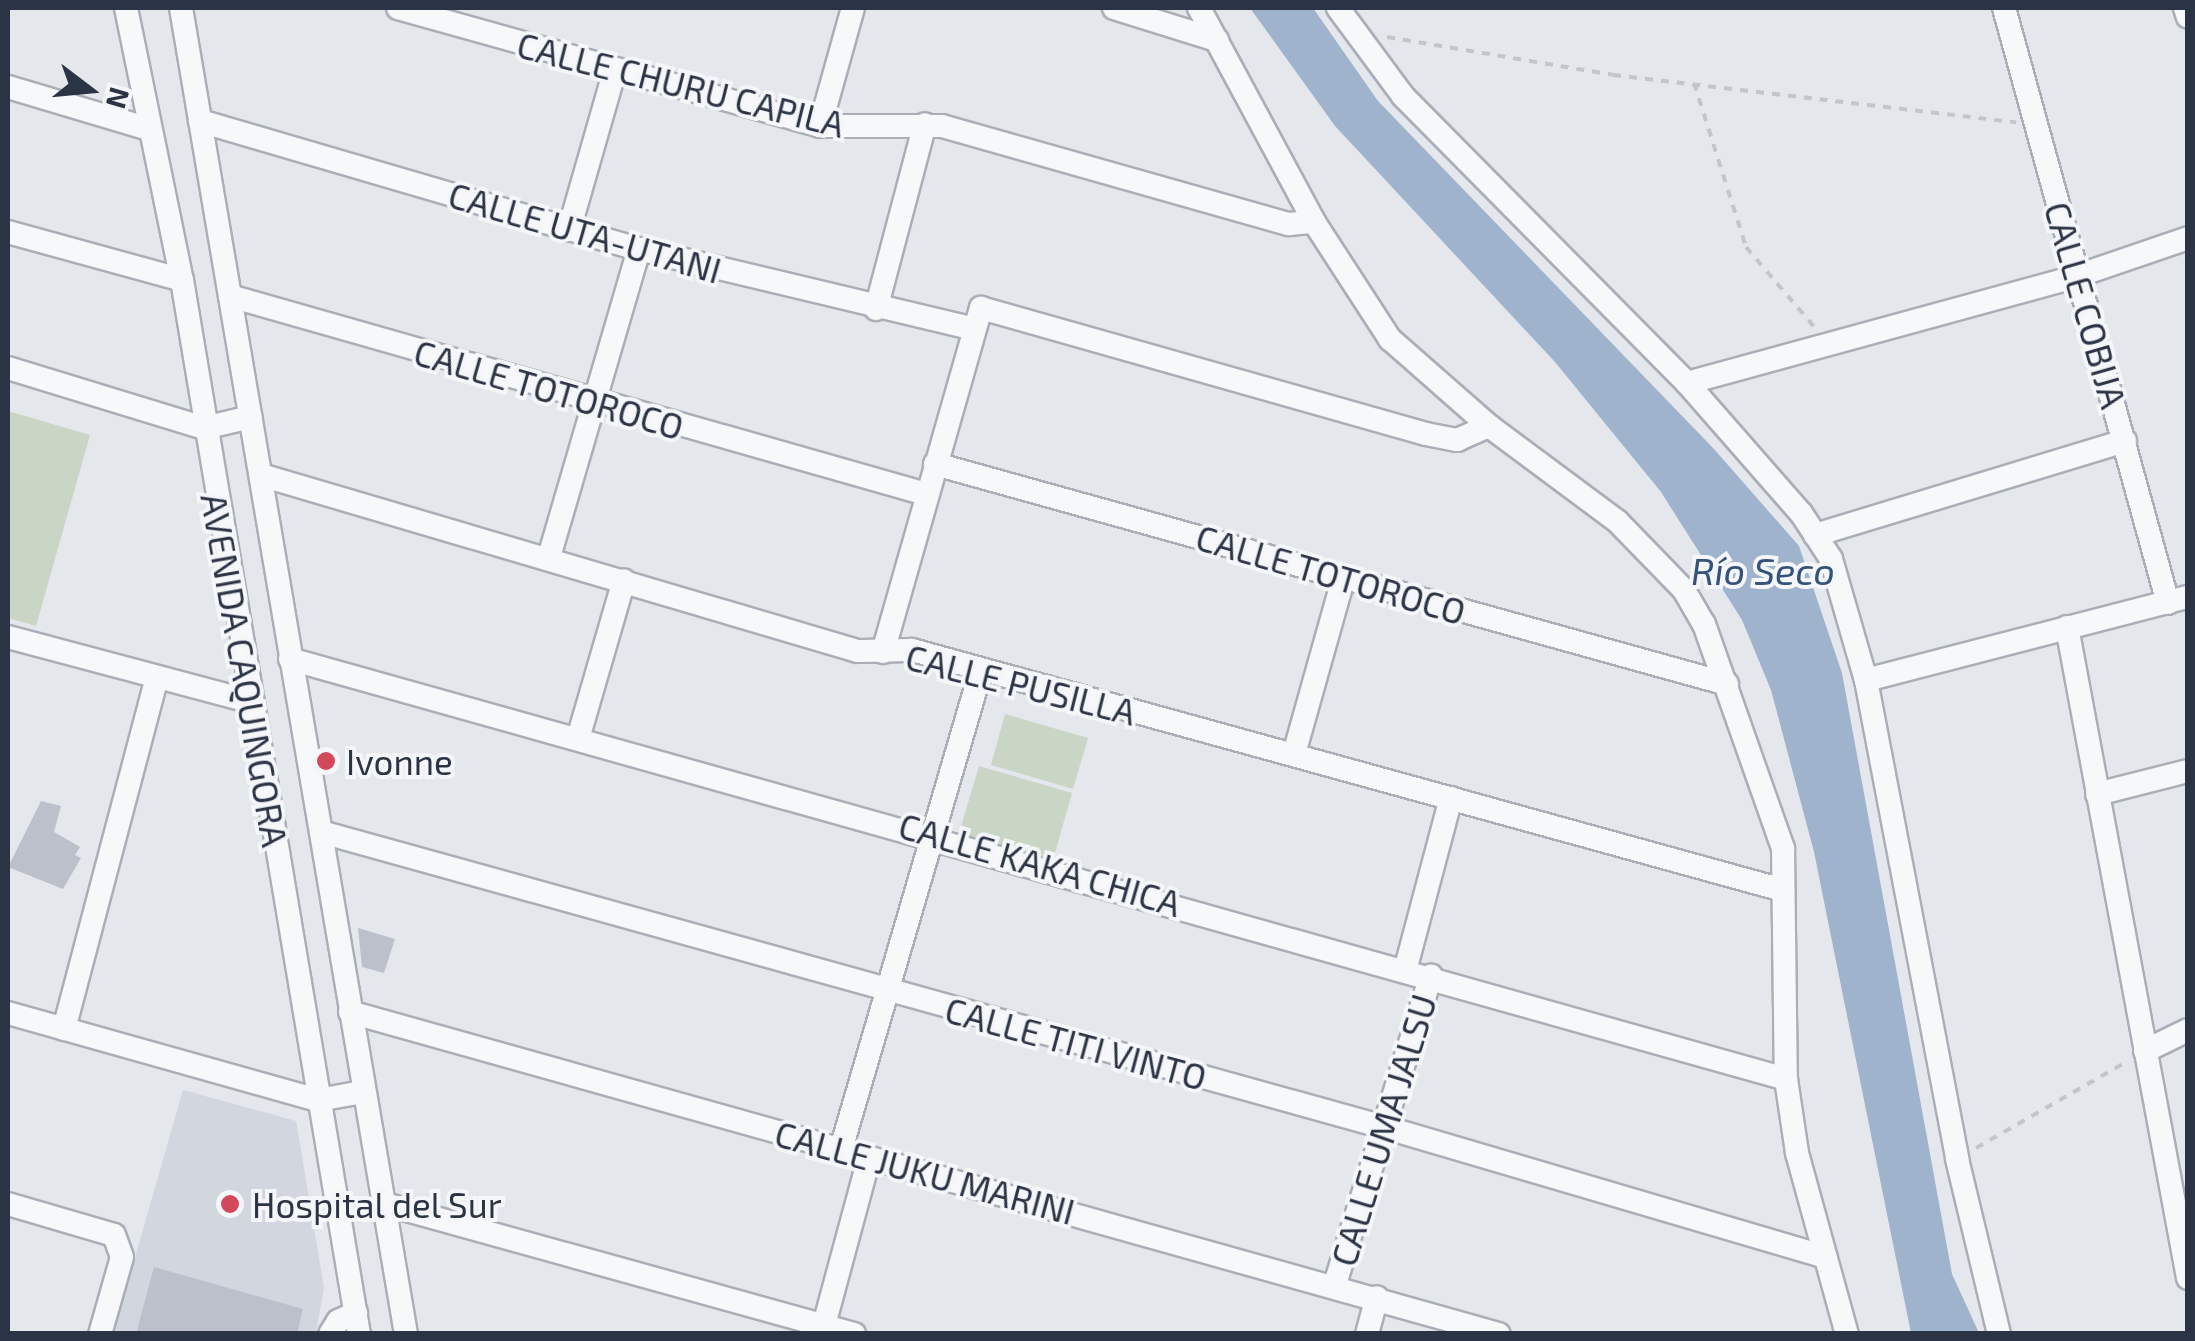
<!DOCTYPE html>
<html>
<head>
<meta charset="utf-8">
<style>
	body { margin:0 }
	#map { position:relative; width:2195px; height:1341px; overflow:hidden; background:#e4e7ec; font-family:"Exo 2",sans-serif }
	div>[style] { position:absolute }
	.built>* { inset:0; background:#d2d6de }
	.green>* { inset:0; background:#c9d6c5 }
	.water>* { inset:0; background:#9fb4cc }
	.building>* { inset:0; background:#bbc0ca }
	.path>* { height:4px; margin-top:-2px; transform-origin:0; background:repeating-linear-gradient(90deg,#c2c5cb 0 8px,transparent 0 16px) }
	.roads { filter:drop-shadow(2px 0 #a9aeb7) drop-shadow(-2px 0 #a9aeb7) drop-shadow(0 2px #a9aeb7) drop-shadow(0 -2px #a9aeb7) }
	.minor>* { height:22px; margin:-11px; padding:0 11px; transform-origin:11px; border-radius:11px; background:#f7f8fa }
	.dots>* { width:28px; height:28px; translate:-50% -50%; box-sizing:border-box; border:5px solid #f4f6f9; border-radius:50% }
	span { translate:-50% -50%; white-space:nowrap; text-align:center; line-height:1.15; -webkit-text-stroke:8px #f4f6f9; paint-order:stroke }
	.street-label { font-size:35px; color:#2b3445 }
	.poi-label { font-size:35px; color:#2b3445 }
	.left { translate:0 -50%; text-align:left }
	.water-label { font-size:38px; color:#34527a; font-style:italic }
	.frame { position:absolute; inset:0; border:10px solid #2b3445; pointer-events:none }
	.north { position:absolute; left:40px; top:40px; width:100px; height:100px; -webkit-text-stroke:8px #f4f6f9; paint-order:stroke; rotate:106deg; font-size:28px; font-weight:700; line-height:40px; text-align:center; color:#2b3445 }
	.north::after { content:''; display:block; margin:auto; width:35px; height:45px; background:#2b3445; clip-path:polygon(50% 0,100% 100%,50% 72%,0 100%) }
</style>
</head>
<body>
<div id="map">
	<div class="built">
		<div style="clip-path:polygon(183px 1090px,296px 1121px,324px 1287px,316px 1333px,113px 1334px)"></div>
	</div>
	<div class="green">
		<div style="clip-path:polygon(8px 411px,90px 435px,36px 626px,8px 618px)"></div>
		<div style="clip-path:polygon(1005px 714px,1088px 738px,1073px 789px,991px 765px)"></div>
		<div style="clip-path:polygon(979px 766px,1072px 793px,1049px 874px,955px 847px)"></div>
	</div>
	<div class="water">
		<div style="clip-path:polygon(1250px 8px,1313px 8px,1378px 101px,1714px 449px,1799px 546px,1842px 673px,1952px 1274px,1979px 1333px,1911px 1333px,1814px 852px,1771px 690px,1742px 620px,1661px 492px,1555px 362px,1335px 126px)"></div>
	</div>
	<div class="building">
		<div style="clip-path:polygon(41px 801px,61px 806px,54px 832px,80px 847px,75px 855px,81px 858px,63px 889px,8px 867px)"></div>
		<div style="clip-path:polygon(358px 928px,395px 939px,384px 973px,362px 967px)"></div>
		<div style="clip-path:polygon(154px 1267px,303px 1309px,297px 1334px,136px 1334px)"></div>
	</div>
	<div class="path">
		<div style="left:1387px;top:37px;width:229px;rotate:9.5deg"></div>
		<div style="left:1613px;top:75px;width:406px;rotate:6.7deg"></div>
		<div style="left:1694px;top:83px;width:172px;rotate:72.4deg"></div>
		<div style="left:1746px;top:247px;width:108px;rotate:49.5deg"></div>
		<div style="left:1976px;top:1148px;width:175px;rotate:-29.8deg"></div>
	</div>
	<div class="roads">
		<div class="minor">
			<div style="left:126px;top:8px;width:278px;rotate:78.4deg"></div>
			<div style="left:182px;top:280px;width:1069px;rotate:80.47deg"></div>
			<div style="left:181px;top:8px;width:1345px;rotate:80.37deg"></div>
			<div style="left:398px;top:8px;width:438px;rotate:15.6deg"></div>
			<div style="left:820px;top:126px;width:122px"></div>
			<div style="left:942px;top:126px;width:361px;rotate:15.8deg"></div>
			<div style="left:1289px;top:224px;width:25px;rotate:-5deg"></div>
			<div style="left:1114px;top:8px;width:108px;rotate:17.3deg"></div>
			<div style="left:1199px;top:8px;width:243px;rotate:61.7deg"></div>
			<div style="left:1314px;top:222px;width:140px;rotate:57deg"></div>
			<div style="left:1390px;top:339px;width:132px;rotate:41.3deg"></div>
			<div style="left:1489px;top:426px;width:159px;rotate:36.6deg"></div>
			<div style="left:1617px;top:521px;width:96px;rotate:45.8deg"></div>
			<div style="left:1684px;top:590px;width:39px;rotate:60deg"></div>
			<div style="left:1704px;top:624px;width:238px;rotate:70.6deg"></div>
			<div style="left:1783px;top:848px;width:231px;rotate:89.3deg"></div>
			<div style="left:1786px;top:1079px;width:75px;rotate:81.5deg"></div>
			<div style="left:1797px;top:1153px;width:188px;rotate:74.6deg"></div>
			<div style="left:1338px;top:8px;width:109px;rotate:53.5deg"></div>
			<div style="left:1403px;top:96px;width:404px;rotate:45.3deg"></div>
			<div style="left:1687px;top:383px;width:173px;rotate:48.8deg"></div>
			<div style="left:1801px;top:513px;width:55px;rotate:56.9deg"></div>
			<div style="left:1831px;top:559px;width:126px;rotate:73.9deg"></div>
			<div style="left:1866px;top:680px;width:488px;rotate:79.2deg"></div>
			<div style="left:1957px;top:1159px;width:180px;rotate:76.5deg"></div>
			<div style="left:2004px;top:8px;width:617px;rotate:74.59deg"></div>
			<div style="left:2185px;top:8px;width:9px;rotate:72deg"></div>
			<div style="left:8px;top:87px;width:147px;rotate:16.6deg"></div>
			<div style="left:200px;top:121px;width:457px;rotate:16.3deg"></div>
			<div style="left:639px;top:249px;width:344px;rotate:13.4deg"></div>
			<div style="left:820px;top:126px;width:123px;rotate:-74.4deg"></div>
			<div style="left:569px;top:230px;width:166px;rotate:-74deg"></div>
			<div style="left:8px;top:232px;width:180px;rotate:15.4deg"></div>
			<div style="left:230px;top:296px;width:724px;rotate:15.88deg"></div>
			<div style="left:876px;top:309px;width:191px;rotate:-75.2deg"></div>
			<div style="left:8px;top:368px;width:205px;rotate:17deg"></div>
			<div style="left:204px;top:428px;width:48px;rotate:-13.2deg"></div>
			<div style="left:1687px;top:383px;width:404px;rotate:-15.3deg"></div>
			<div style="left:2077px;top:276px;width:117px;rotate:-18.9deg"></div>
			<div style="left:935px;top:464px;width:822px;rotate:15.52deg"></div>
			<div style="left:261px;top:475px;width:622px;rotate:16.43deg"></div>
			<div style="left:858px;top:651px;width:54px;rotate:-1.1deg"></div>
			<div style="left:912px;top:650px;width:903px;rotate:15.41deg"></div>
			<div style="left:1815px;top:535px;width:324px;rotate:-16.9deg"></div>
			<div style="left:549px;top:557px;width:321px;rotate:-73.7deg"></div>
			<div style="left:2067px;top:627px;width:662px;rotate:79.47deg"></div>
			<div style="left:8px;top:637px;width:249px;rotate:14.9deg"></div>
			<div style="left:883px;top:652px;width:358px;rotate:-74.1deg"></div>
			<div style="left:981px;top:308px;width:462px;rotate:15.8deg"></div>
			<div style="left:1426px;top:434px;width:32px;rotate:11deg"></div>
			<div style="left:1457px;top:440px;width:35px;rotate:-24deg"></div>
			<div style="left:290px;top:659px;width:1554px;rotate:15.68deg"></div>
			<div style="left:1866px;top:680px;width:333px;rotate:-14.5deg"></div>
			<div style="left:579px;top:735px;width:161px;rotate:-73.8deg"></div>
			<div style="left:1294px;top:754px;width:185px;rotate:-74.3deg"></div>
			<div style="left:2097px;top:794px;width:94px;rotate:-14.2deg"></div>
			<div style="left:325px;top:833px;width:1099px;rotate:15.52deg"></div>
			<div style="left:1384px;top:1127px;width:460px;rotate:16.4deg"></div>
			<div style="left:1406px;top:967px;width:175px;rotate:-75.1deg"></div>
			<div style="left:350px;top:1012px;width:1193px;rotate:15.66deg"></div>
			<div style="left:8px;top:1013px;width:322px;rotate:15.7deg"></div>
			<div style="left:318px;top:1100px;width:46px;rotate:-10.1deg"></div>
			<div style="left:64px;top:1029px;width:364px;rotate:-75.2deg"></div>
			<div style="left:2145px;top:1051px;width:48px;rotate:-26deg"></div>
			<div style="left:841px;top:1149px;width:500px;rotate:-73.7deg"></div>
			<div style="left:8px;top:1204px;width:110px;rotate:16.3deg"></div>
			<div style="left:114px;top:1235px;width:23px;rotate:70deg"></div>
			<div style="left:122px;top:1257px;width:80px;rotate:105.9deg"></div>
			<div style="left:385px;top:1204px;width:487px;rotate:15.5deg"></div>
			<div style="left:1335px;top:1284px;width:323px;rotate:-72.7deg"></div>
			<div style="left:824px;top:1325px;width:173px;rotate:-74.9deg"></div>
			<div style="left:330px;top:1334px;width:15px;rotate:-58deg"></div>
			<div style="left:338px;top:1321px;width:20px;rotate:-24deg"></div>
			<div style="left:1367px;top:1334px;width:38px;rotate:-75deg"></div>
		</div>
	</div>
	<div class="dots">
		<div style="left:326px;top:761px;background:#d1495b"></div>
		<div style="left:230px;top:1204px;background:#d1495b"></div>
	</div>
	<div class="street-label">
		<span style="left:681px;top:84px;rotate:14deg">CALLE CHURU CAPILA</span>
		<span style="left:585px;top:232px;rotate:16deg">CALLE UTA-UTANI</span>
		<span style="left:2086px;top:305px;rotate:74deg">CALLE COBIJA</span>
		<span style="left:549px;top:389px;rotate:16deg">CALLE TOTOROCO</span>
		<span style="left:1331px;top:574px;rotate:16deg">CALLE TOTOROCO</span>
		<span style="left:245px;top:670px;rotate:80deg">AVENIDA CAQUINGORA</span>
		<span style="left:1021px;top:684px;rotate:14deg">CALLE PUSILLA</span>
		<span style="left:1040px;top:864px;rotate:16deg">CALLE KAKA CHICA</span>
		<span style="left:1076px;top:1043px;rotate:15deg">CALLE TITI VINTO</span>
		<span style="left:1383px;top:1130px;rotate:-73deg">CALLE UMA JALSU</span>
		<span style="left:925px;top:1172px;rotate:15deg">CALLE JUKU MARINI</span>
	</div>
	<div class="poi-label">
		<span class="left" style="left:346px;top:761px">Ivonne</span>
		<span class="left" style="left:252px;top:1204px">Hospital del Sur</span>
	</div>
	<div class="water-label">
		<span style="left:1763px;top:571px">Río Seco</span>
	</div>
	<div class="frame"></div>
	<div class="north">N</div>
</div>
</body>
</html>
